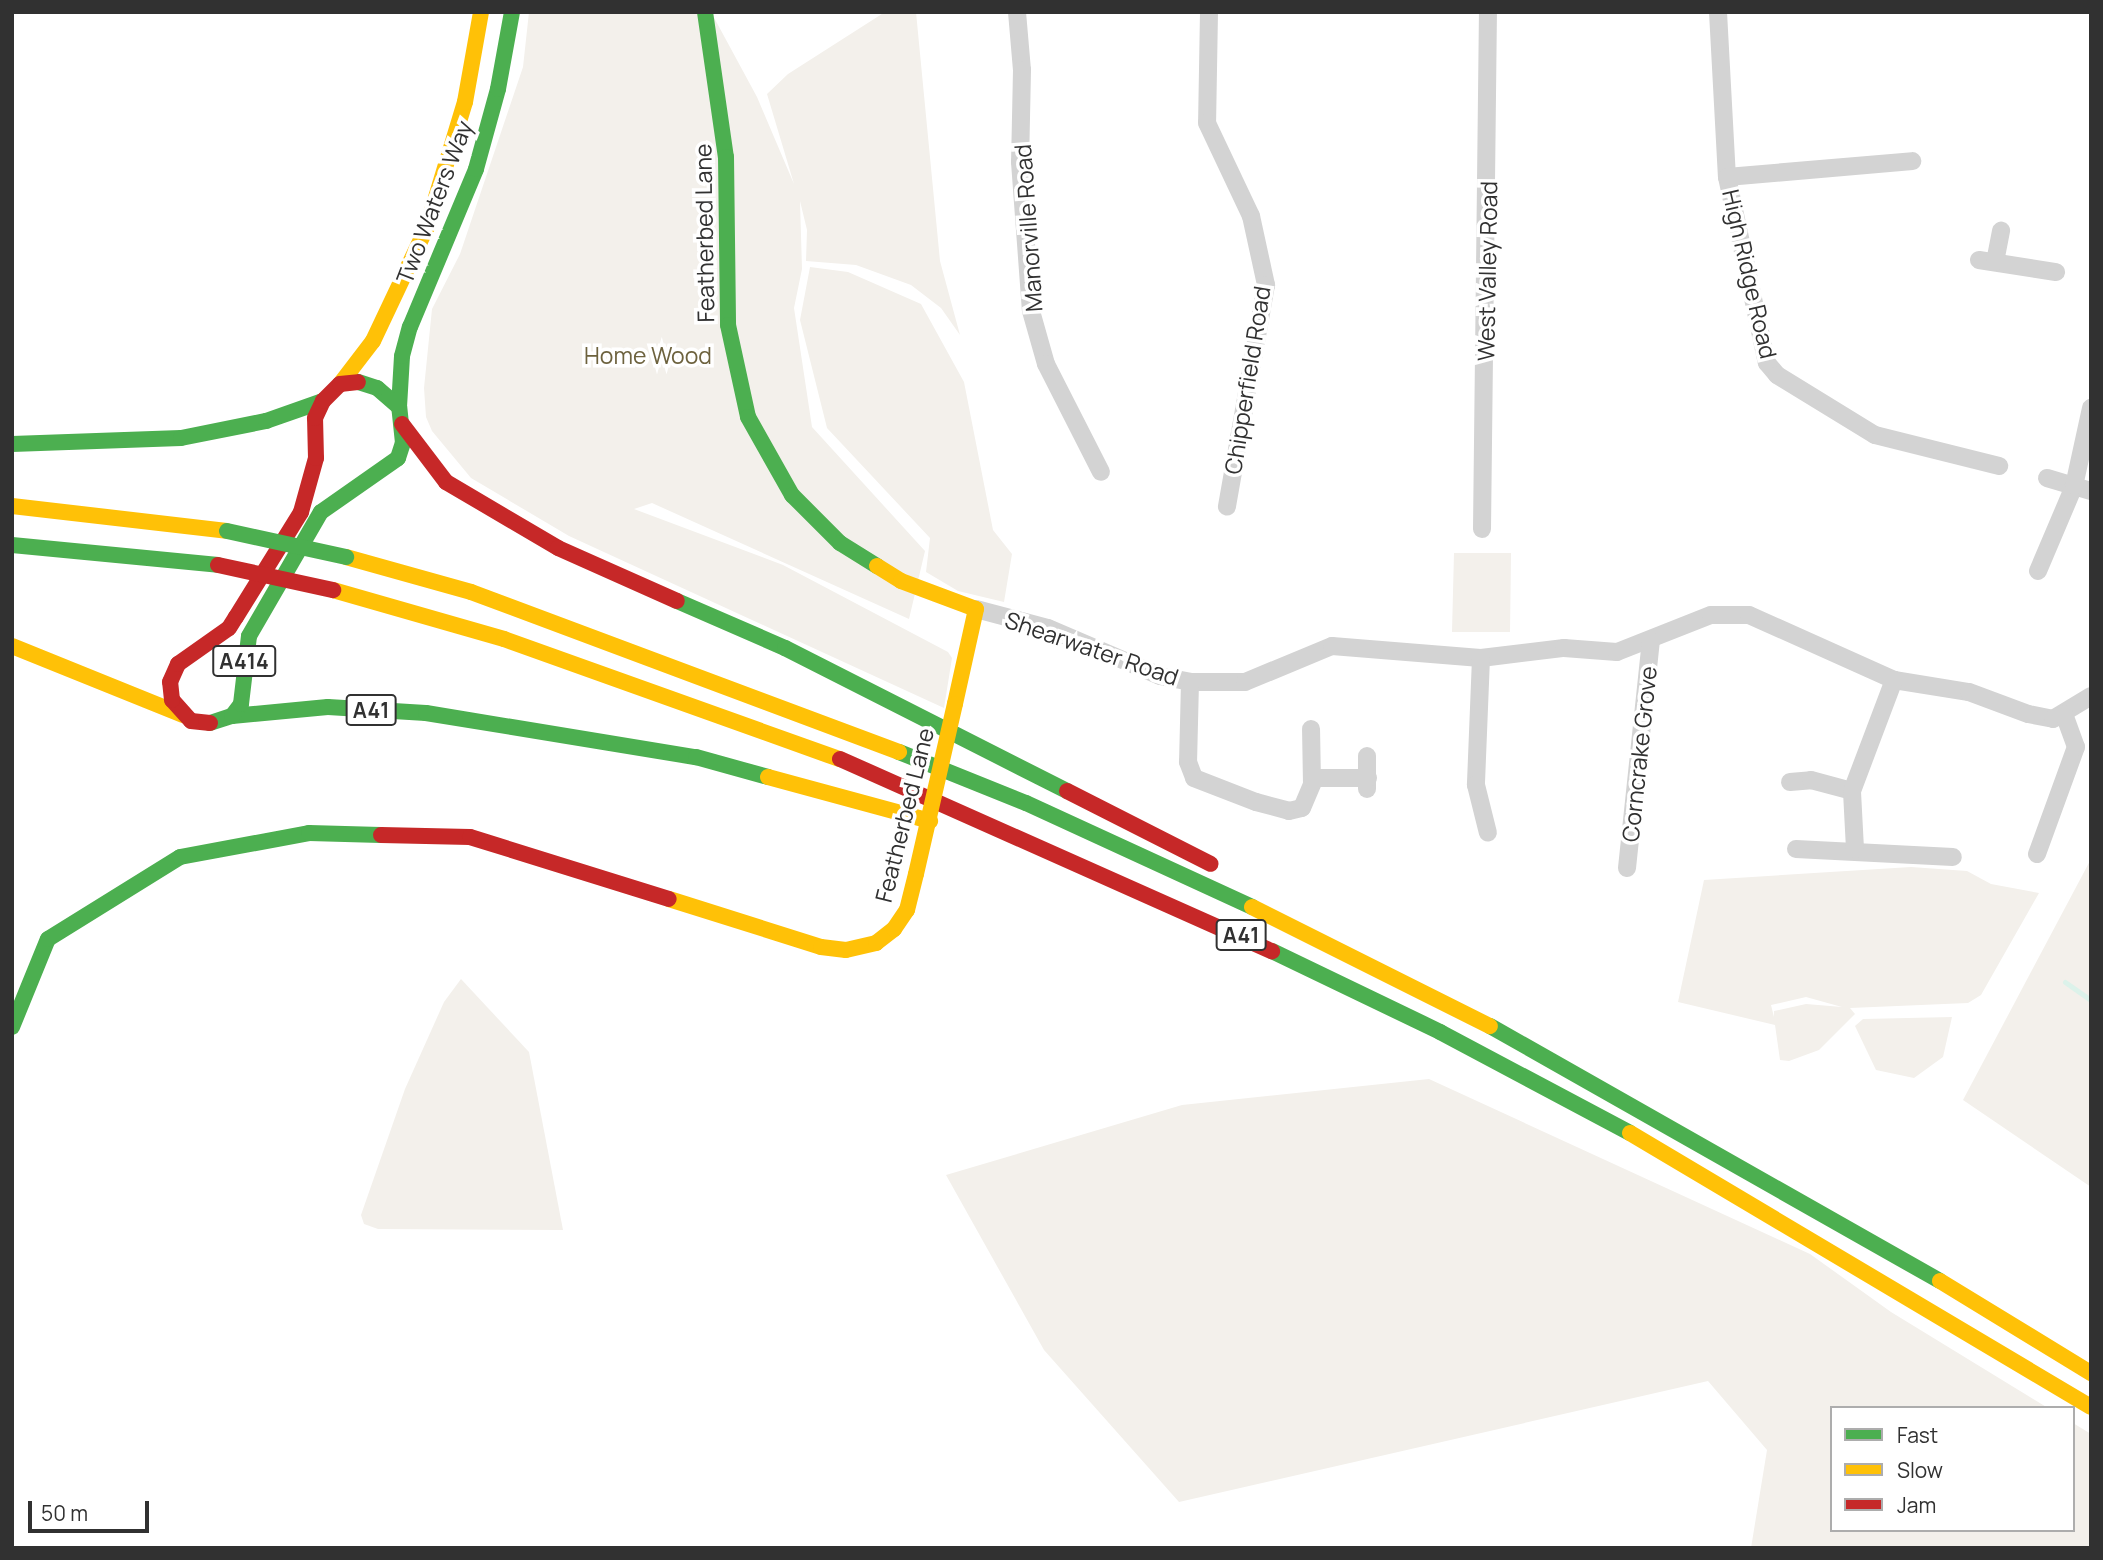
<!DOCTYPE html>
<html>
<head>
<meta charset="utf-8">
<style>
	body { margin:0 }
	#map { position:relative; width:2103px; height:1560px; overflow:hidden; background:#fff; font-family:Manrope,sans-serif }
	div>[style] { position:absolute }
	.green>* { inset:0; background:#f3f0eb }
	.stream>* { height:5px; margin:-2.5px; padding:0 2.5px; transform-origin:2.5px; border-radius:2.5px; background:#dcf2ea }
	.street>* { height:18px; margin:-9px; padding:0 9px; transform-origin:9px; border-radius:9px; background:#d3d3d3 }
	.fast>* { height:16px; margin:-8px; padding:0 8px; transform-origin:8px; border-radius:8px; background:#4caf50 }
	.slow>* { height:16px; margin:-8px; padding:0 8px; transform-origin:8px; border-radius:8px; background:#ffc107 }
	.jam>* { height:16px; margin:-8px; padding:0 8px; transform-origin:8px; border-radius:8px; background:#c62828 }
	.fast-bridge>* { height:16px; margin:-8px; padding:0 8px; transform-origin:8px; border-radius:8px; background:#4caf50 }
	.slow-bridge>* { height:16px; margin:-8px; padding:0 8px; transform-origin:8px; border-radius:8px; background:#ffc107 }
	.jam-bridge>* { height:16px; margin:-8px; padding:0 8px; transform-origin:8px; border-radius:8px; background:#c62828 }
	span { translate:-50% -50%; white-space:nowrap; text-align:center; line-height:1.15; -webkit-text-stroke:7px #fff; paint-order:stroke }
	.shield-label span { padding:2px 5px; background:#fff; border:2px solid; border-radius:5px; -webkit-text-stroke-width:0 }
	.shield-label { font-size:21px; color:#313131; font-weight:700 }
	.street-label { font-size:23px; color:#313131 }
	.park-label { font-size:23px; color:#6d623e }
	.frame { position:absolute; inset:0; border:14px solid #313131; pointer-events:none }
	.legend { position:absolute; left:1830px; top:1406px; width:245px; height:126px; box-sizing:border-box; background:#fff; border:2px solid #adadad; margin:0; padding:9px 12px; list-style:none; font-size:21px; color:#313131 }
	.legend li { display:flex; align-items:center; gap:14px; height:35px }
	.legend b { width:35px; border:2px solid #adadad }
	.scale { position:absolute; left:28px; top:1501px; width:121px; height:32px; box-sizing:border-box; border:4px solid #313131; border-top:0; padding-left:9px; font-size:21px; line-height:24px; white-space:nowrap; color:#313131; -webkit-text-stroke:5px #fff; paint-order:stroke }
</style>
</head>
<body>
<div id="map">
	<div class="green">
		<div style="clip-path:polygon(529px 12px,711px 12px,757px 97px,794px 184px,767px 94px,788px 74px,885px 12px,916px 12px,940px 261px,960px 335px,941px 308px,911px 285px,856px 265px,806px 261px,807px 230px,800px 201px,802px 269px,794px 308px,812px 427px,925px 551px,909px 619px,652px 503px,634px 509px,783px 565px,948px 652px,952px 658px,944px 708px,569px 536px,471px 478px,432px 431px,426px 417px,424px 388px,432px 309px,460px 254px,491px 162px,523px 67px)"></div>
		<div style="clip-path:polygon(810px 267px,848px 272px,921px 304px,964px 382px,993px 530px,1012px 554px,1004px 602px,958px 591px,926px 572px,930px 538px,827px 428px,800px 320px)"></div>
		<div style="clip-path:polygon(1454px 553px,1511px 553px,1510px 632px,1452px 632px)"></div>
		<div style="clip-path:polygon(2091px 859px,2091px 1187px,1963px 1100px)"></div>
		<div style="clip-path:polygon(evenodd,1911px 867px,1967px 871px,1991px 884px,2039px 893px,1981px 995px,1968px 1003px,1850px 1008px,1855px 1014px,1819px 1050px,1789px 1061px,1780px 1060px,1775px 1025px,1678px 1002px,1704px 880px,1911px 867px,1806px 997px,1842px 1007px,1806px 1004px,1774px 1011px,1774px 1017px,1771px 1005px,1806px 997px)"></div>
		<div style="clip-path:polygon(461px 979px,529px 1052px,563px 1230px,378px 1229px,364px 1224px,361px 1215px,405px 1089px,444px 1002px)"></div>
		<div style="clip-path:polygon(1952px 1017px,1943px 1057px,1914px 1078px,1876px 1070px,1855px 1026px,1863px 1019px)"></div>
		<div style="clip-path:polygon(1429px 1079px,1810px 1254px,1891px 1312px,2048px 1408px,1832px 1408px,1832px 1530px,2073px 1530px,2073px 1423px,2091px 1434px,2091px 1548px,1751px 1548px,1767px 1450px,1708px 1381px,1179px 1502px,1044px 1350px,946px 1175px,1182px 1105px)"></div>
	</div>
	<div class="stream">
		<div style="left:2065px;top:982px;width:32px;rotate:35deg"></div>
	</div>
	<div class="street">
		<div style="left:1017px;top:12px;width:58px;rotate:85.1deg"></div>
		<div style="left:1022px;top:70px;width:92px;rotate:91.2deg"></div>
		<div style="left:1020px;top:162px;width:149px;rotate:85.8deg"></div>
		<div style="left:1031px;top:311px;width:55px;rotate:74.2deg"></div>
		<div style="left:1046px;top:364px;width:121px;rotate:63deg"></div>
		<div style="left:1209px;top:12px;width:111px;rotate:91deg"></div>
		<div style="left:1207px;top:123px;width:103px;rotate:64.7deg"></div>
		<div style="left:1251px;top:216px;width:71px;rotate:77.7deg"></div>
		<div style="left:1266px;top:285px;width:225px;rotate:100deg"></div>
		<div style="left:1718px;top:12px;width:165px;rotate:86.9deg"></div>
		<div style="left:1727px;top:177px;width:190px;rotate:77.9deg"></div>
		<div style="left:1767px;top:363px;width:16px;rotate:50deg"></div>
		<div style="left:1777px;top:375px;width:115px;rotate:31.5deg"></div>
		<div style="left:1875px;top:435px;width:128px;rotate:14deg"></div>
		<div style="left:1727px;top:177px;width:186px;rotate:-4.9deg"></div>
		<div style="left:1979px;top:260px;width:78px;rotate:8.9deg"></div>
		<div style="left:1995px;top:262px;width:32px;rotate:-79deg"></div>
		<div style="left:2047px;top:478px;width:46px;rotate:16.5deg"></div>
		<div style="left:1482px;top:529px;width:517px;rotate:-89.34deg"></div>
		<div style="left:2038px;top:571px;width:92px;rotate:-67deg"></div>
		<div style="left:2074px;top:486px;width:80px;rotate:-77.7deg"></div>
		<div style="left:976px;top:609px;width:74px;rotate:14.8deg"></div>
		<div style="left:1048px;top:628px;width:122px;rotate:23.2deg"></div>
		<div style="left:1160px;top:676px;width:31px;rotate:11deg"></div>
		<div style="left:1190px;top:682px;width:55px"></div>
		<div style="left:1245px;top:682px;width:94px;rotate:-22.5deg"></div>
		<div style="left:1332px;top:646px;width:149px;rotate:4.6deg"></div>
		<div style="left:1481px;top:658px;width:84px;rotate:-6.9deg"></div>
		<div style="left:1564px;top:648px;width:53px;rotate:4.3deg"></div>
		<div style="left:1617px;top:652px;width:101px;rotate:-21.5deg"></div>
		<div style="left:1711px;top:615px;width:38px"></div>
		<div style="left:1749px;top:615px;width:159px;rotate:24.1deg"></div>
		<div style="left:1894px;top:680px;width:76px;rotate:9.1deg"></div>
		<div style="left:1969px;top:692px;width:63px;rotate:20.4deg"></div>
		<div style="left:2028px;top:714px;width:25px;rotate:11deg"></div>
		<div style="left:2053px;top:719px;width:44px;rotate:-31.2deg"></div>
		<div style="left:1481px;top:658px;width:127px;rotate:92.3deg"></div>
		<div style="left:1476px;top:785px;width:49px;rotate:76deg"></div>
		<div style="left:1190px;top:682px;width:80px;rotate:91.4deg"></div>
		<div style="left:1188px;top:762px;width:17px;rotate:69deg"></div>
		<div style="left:1194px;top:778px;width:66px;rotate:21.2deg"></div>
		<div style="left:1256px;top:802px;width:34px;rotate:15deg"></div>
		<div style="left:1289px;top:811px;width:13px;rotate:-13deg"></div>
		<div style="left:1302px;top:808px;width:26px;rotate:-67deg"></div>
		<div style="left:1312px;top:784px;width:55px;rotate:-91deg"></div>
		<div style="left:1367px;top:756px;width:33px;rotate:90deg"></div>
		<div style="left:1312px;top:778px;width:56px"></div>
		<div style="left:1790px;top:782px;width:21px;rotate:-5deg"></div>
		<div style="left:1811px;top:780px;width:42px;rotate:15deg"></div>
		<div style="left:1796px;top:849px;width:157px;rotate:2.9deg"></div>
		<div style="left:1855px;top:849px;width:58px;rotate:-93deg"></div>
		<div style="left:1852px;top:791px;width:119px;rotate:-69.3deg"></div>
		<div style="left:2037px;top:854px;width:114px;rotate:-70deg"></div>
		<div style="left:2076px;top:747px;width:35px;rotate:-110deg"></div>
		<div style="left:1627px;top:868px;width:228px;rotate:-84deg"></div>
	</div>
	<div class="fast">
		<div style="left:705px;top:12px;width:147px;rotate:81.8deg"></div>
		<div style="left:726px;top:157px;width:168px;rotate:89.3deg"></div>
		<div style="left:728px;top:325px;width:94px;rotate:77.7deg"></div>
		<div style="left:748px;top:417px;width:90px;rotate:60.6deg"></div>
		<div style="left:792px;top:495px;width:68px;rotate:45deg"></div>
		<div style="left:840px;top:543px;width:44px;rotate:31.9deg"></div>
		<div style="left:399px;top:407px;width:51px;rotate:-86.6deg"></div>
		<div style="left:402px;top:356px;width:30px;rotate:-75deg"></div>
		<div style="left:410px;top:327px;width:171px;rotate:-67.3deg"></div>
		<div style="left:476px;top:169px;width:83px;rotate:-74.6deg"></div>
		<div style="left:498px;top:89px;width:78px;rotate:-79.7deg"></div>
		<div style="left:12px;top:444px;width:169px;rotate:-2deg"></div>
		<div style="left:181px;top:438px;width:87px;rotate:-11.3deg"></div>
		<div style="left:266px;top:421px;width:60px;rotate:-19.3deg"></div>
		<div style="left:12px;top:545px;width:207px;rotate:5.5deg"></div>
		<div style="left:677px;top:601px;width:118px;rotate:23.5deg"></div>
		<div style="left:785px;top:648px;width:316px;rotate:26.9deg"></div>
		<div style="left:232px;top:716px;width:96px;rotate:-5.4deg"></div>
		<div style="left:328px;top:707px;width:98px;rotate:3.5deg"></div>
		<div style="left:426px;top:713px;width:274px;rotate:9.3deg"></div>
		<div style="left:696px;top:757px;width:75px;rotate:15.5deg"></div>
		<div style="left:210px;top:723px;width:23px;rotate:-18deg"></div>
		<div style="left:232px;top:716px;width:15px;rotate:-53deg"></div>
		<div style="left:241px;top:704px;width:68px;rotate:-83.3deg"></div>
		<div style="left:249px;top:636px;width:143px;rotate:-59.9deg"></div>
		<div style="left:321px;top:512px;width:94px;rotate:-35deg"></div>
		<div style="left:398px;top:458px;width:16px;rotate:-72deg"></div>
		<div style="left:403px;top:443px;width:36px;rotate:-96deg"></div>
		<div style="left:399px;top:407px;width:29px;rotate:-139deg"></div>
		<div style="left:377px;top:388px;width:20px;rotate:-162deg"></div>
		<div style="left:899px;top:752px;width:137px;rotate:21.9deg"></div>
		<div style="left:1026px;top:803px;width:249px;rotate:24.7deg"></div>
		<div style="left:1272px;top:951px;width:187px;rotate:25.7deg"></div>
		<div style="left:1440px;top:1032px;width:215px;rotate:28deg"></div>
		<div style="left:1490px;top:1026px;width:517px;rotate:29.54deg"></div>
		<div style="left:12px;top:1027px;width:95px;rotate:-67.8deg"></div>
		<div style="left:48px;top:939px;width:155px;rotate:-31.8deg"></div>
		<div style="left:180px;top:857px;width:131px;rotate:-10.5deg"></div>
		<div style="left:309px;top:833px;width:72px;rotate:1.6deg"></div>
	</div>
	<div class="slow">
		<div style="left:340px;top:384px;width:54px;rotate:-52.5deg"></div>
		<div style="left:373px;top:341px;width:126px;rotate:-64.7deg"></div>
		<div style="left:427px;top:227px;width:131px;rotate:-73.1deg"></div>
		<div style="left:465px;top:102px;width:91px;rotate:-79.9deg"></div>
		<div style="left:12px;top:506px;width:216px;rotate:6.6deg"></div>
		<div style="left:346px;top:557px;width:130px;rotate:15.6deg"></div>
		<div style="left:471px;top:592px;width:457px;rotate:20.5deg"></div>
		<div style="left:877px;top:566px;width:28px;rotate:32deg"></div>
		<div style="left:901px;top:581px;width:80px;rotate:20.5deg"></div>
		<div style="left:976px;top:609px;width:97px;rotate:102.5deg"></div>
		<div style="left:333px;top:590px;width:178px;rotate:16deg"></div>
		<div style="left:504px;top:639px;width:357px;rotate:19.7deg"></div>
		<div style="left:12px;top:646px;width:184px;rotate:22deg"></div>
		<div style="left:768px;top:777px;width:168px;rotate:15.2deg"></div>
		<div style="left:669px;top:899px;width:159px;rotate:17.5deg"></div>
		<div style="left:821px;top:947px;width:25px;rotate:7deg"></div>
		<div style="left:846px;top:950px;width:31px;rotate:-13deg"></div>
		<div style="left:876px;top:943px;width:23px;rotate:-38deg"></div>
		<div style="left:894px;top:929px;width:23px;rotate:-56deg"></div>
		<div style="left:907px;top:910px;width:37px;rotate:-76deg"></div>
		<div style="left:1252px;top:907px;width:266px;rotate:26.6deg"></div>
		<div style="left:1630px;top:1133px;width:536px;rotate:30.73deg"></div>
		<div style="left:1940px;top:1281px;width:177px;rotate:31.4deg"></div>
	</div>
	<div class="jam">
		<div style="left:402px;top:424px;width:73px;rotate:52.8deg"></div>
		<div style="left:446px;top:482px;width:130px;rotate:30.5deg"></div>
		<div style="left:558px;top:548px;width:130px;rotate:24deg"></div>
		<div style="left:210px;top:723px;width:19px;rotate:-174deg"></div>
		<div style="left:191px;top:721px;width:28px;rotate:-132deg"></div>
		<div style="left:172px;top:700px;width:18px;rotate:-96deg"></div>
		<div style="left:170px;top:682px;width:20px;rotate:-66deg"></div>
		<div style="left:178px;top:664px;width:62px;rotate:-35.2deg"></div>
		<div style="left:229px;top:628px;width:13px;rotate:-58deg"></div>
		<div style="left:236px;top:617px;width:123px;rotate:-58.2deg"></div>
		<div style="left:301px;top:512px;width:56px;rotate:-74.5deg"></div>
		<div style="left:316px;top:458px;width:40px;rotate:-91.4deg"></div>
		<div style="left:315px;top:418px;width:19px;rotate:-65deg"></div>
		<div style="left:323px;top:401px;width:24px;rotate:-45deg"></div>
		<div style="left:340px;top:384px;width:18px;rotate:-6deg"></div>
		<div style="left:840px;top:759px;width:473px;rotate:24deg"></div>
		<div style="left:1067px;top:791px;width:161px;rotate:26.9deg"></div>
		<div style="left:381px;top:835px;width:89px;rotate:1.3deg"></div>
		<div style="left:470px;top:837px;width:208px;rotate:17.3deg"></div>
	</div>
	<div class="fast-bridge">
		<div style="left:227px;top:531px;width:122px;rotate:12.3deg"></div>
	</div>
	<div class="slow-bridge">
		<div style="left:916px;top:874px;width:174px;rotate:-77.1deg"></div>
	</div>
	<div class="jam-bridge">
		<div style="left:218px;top:565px;width:118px;rotate:12.3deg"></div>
	</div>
	<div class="shield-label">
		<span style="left:244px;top:661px">A414</span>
		<span style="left:371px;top:710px">A41</span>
		<span style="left:1241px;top:935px">A41</span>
	</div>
	<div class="street-label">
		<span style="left:434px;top:202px;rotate:-69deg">Two Waters Way</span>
		<span style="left:1028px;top:228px;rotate:-94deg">Manorville Road</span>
		<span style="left:704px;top:233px;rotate:-91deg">Featherbed Lane</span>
		<span style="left:1487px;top:271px;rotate:-89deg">West Valley Road</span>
		<span style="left:1750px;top:274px;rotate:77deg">High Ridge Road</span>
		<span style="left:1247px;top:380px;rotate:-81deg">Chipperfield Road</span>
		<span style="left:1092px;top:648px;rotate:19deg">Shearwater Road</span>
		<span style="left:1639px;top:754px;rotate:-84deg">Corncrake Grove</span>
		<span style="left:904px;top:815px;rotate:-76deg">Featherbed Lane</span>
	</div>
	<div class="park-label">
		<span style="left:648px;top:355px">Home Wood</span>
	</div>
	<div class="frame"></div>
	<ul class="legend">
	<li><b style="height:9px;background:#4caf50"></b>Fast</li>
	<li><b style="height:9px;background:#ffc107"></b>Slow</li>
	<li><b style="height:9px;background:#c62828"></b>Jam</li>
	</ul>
	<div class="scale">50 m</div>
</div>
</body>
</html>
